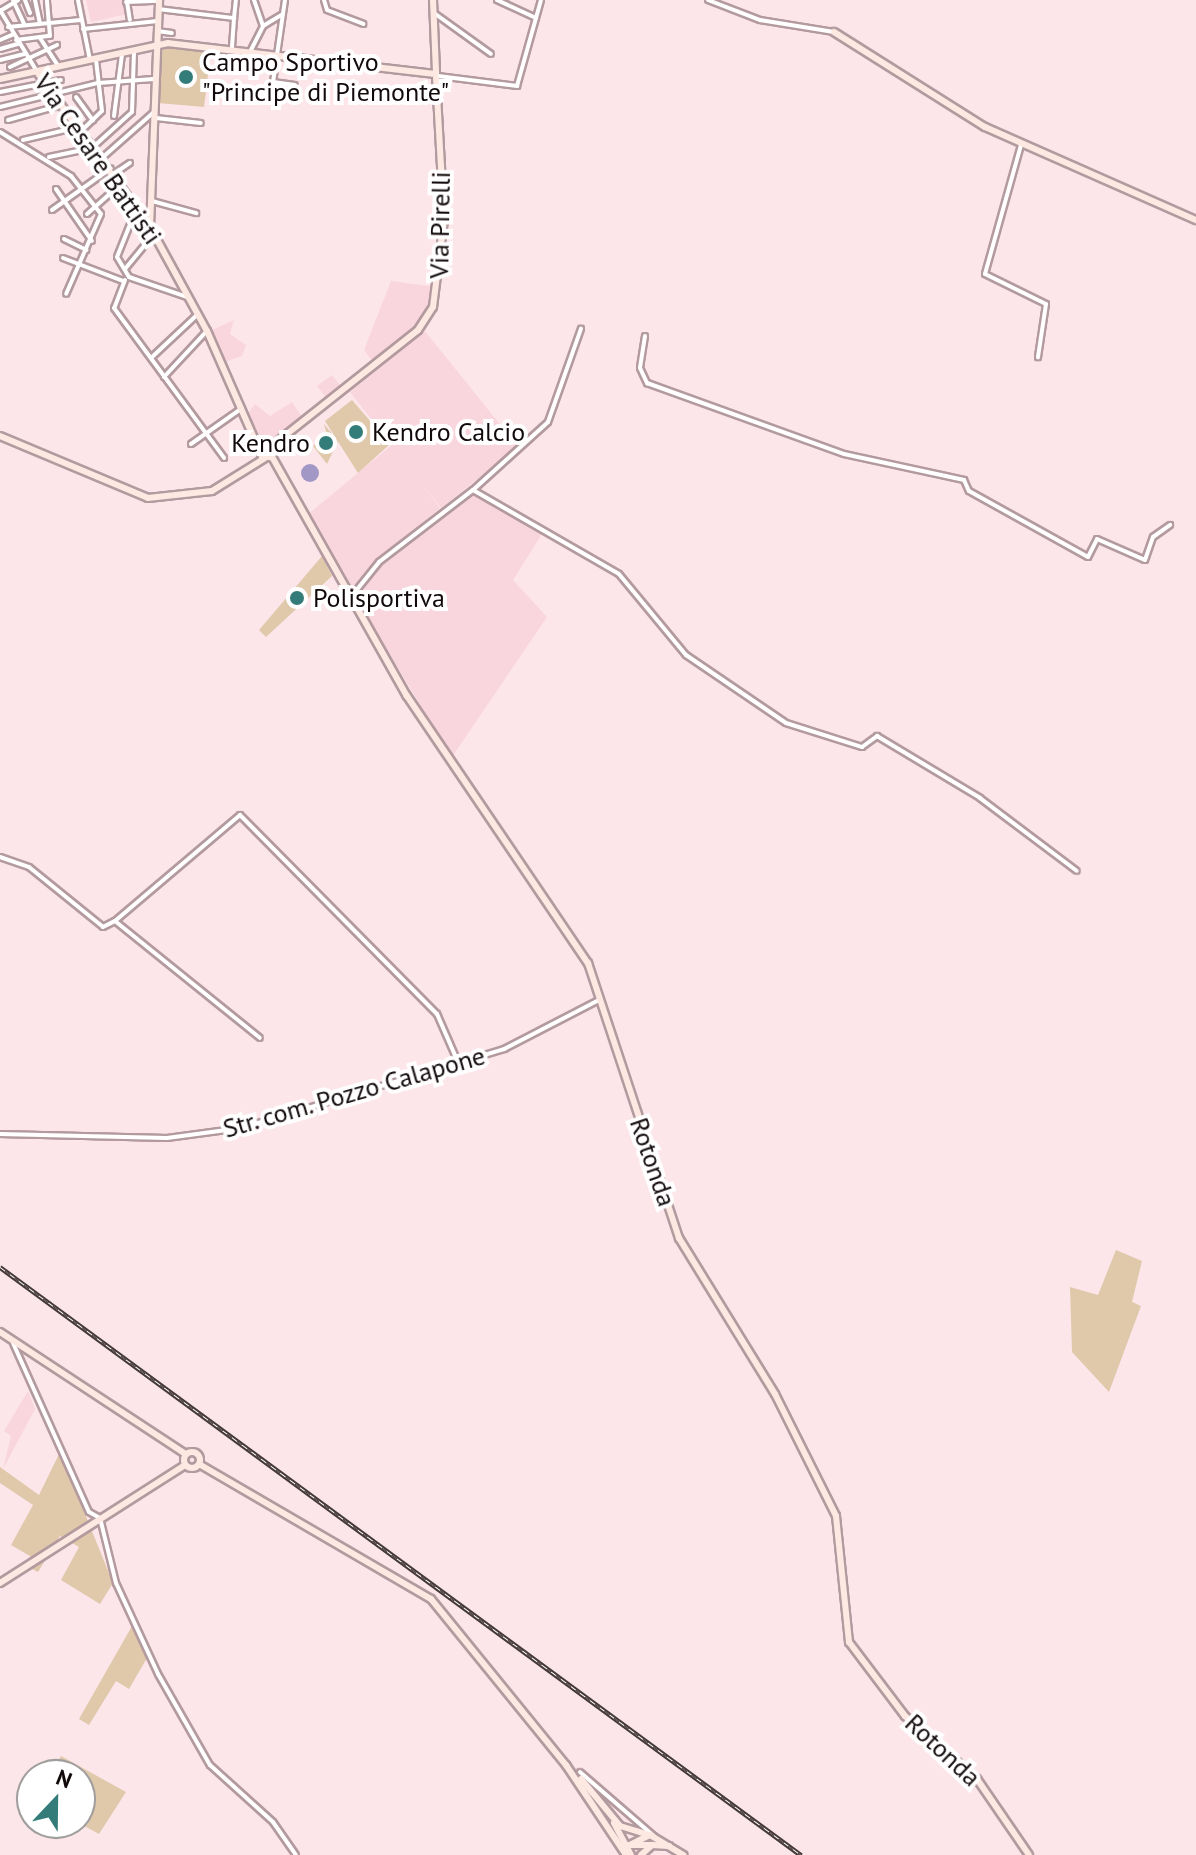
<!DOCTYPE html>
<html>
<head>
<meta charset="utf-8">
<style>
	body { margin:0 }
	#map { position:relative; width:1196px; height:1855px; overflow:hidden; background:#fce6ea; font-family:"PT Sans",sans-serif }
	div>[style] { position:absolute }
	.built>* { inset:0; background:#f9d6dd }
	.green>* { inset:0; background:#e0c8ab }
	.water>* { inset:0; background:#a298c5 }
	.round { border-radius:50% }
	.roads { filter:drop-shadow(2px 0 #b39a9f) drop-shadow(-2px 0 #b39a9f) drop-shadow(0 2px #b39a9f) drop-shadow(0 -2px #b39a9f) }
	.street>* { height:4px; margin:-2px; padding:0 2px; transform-origin:2px; border-radius:2px; background:#fff }
	.secondary>* { height:6px; margin:-3px; padding:0 3px; transform-origin:3px; border-radius:3px; background:#fee9e2 }
	.secondary>.ring { margin:-3px; padding:0; box-sizing:content-box; background:none; border:6px solid #fee9e2; border-radius:50% }
	.rail>* { height:5px; margin-top:-2.5px; transform-origin:0; background:repeating-linear-gradient(90deg,#fff 0 6px,#44393a 0 12px); box-sizing:border-box; border-block:2px solid #44393a }
	.dots>* { width:22px; height:22px; translate:-50% -50%; box-sizing:border-box; border:4px solid #fff; border-radius:50% }
	span { translate:-50% -50%; white-space:nowrap; text-align:center; line-height:1.15; -webkit-text-stroke:8px #fff; paint-order:stroke }
	.poi-label { font-size:26px; color:#11090a }
	.left { translate:0 -50%; text-align:left }
	.right { translate:-100% -50%; text-align:right }
	.street-label { font-size:26px; color:#11090a }
	.north { position:absolute; left:16px; top:1759px; width:80px; height:80px; box-sizing:border-box; background:#fff; border:2px solid #a09d9d; border-radius:50%; rotate:22deg; font-size:22px; font-weight:700; line-height:32px; text-align:center; color:#11090a }
	.north::after { content:''; display:block; margin:auto; width:28px; height:36px; background:#347c79; clip-path:polygon(50% 0,100% 100%,50% 72%,0 100%) }
</style>
</head>
<body>
<div id="map">
	<div class="built">
		<div style="clip-path:polygon(86px 0,124px 0,127px 14px,91px 22px)"></div>
		<div style="clip-path:polygon(391px 281px,436px 287px,417px 328px,374px 363px,364px 350px)"></div>
		<div style="clip-path:polygon(234px 320px,230px 334px,246px 345px,242px 356px,222px 363px,210px 331px)"></div>
		<div style="clip-path:polygon(425px 331px,518px 447px,441px 508px,421px 483px,440px 508px,372px 565px,350px 595px,307px 515px,392px 445px,350px 392px)"></div>
		<div style="clip-path:polygon(332px 375px,343px 389px,328px 400px,317px 386px)"></div>
		<div style="clip-path:polygon(292px 402px,304px 420px,265px 446px,248px 413px,255px 404px,270px 416px)"></div>
		<div style="clip-path:polygon(474px 493px,542px 534px,513px 580px,547px 617px,452px 757px,356px 599px,372px 572px)"></div>
		<div style="clip-path:polygon(28px 1391px,35px 1409px,3px 1469px,11px 1436px,4px 1431px)"></div>
	</div>
	<div class="green">
		<div style="clip-path:polygon(170px 46px,211px 50px,204px 107px,158px 103px,160px 52px)"></div>
		<div style="clip-path:polygon(352px 400px,390px 444px,358px 473px,325px 421px)"></div>
		<div style="clip-path:polygon(324px 424px,338px 441px,327px 464px,313px 446px,327px 435px)"></div>
		<div style="clip-path:polygon(322px 556px,332px 576px,266px 637px,259px 630px)"></div>
		<div style="clip-path:polygon(1116px 1250px,1142px 1261px,1132px 1302px,1141px 1306px,1109px 1392px,1072px 1352px,1070px 1287px,1098px 1295px)"></div>
		<div style="clip-path:polygon(60px 1452px,113px 1583px,100px 1604px,61px 1580px,79px 1547px,60px 1536px,38px 1572px,30px 1568px,35px 1559px,11px 1545px,33px 1505px,0 1483px,0 1467px,39px 1495px)"></div>
		<div style="clip-path:polygon(132px 1626px,147px 1658px,129px 1689px,116px 1681px,89px 1725px,79px 1719px)"></div>
		<div style="clip-path:polygon(61px 1756px,126px 1792px,99px 1834px,79px 1823px,80px 1775px,49px 1775px)"></div>
	</div>
	<div class="water">
		<div class="round" style="left:301px;top:464px;width:18px;height:18px"></div>
	</div>
	<div class="roads">
		<div class="street">
			<div style="left:13px;top:0;width:26px;rotate:65deg"></div>
			<div style="left:25px;top:0;width:14px;rotate:69deg"></div>
			<div style="left:35px;top:0;width:24px;rotate:78deg"></div>
			<div style="left:78px;top:0;width:61px;rotate:78.7deg"></div>
			<div style="left:285px;top:0;width:83px;rotate:98.3deg"></div>
			<div style="left:273px;top:82px;width:22px;rotate:8deg"></div>
			<div style="left:324px;top:0;width:10px;rotate:73deg"></div>
			<div style="left:327px;top:10px;width:39px;rotate:21deg"></div>
			<div style="left:497px;top:0;width:43px;rotate:24.8deg"></div>
			<div style="left:708px;top:0;width:56px;rotate:21deg"></div>
			<div style="left:760px;top:20px;width:75px;rotate:9.2deg"></div>
			<div style="left:126px;top:2px;width:33px;rotate:-2deg"></div>
			<div style="left:127px;top:2px;width:18px;rotate:81deg"></div>
			<div style="left:158px;top:9px;width:77px;rotate:6.8deg"></div>
			<div style="left:234px;top:18px;width:18px;rotate:-84deg"></div>
			<div style="left:0;top:10px;width:70px;rotate:59deg"></div>
			<div style="left:0;top:11px;width:21px;rotate:-31deg"></div>
			<div style="left:434px;top:13px;width:70px;rotate:35.7deg"></div>
			<div style="left:263px;top:26px;width:23px;rotate:-31deg"></div>
			<div style="left:8px;top:27px;width:73px;rotate:-5.5deg"></div>
			<div style="left:83px;top:29px;width:75px;rotate:-6.1deg"></div>
			<div style="left:157px;top:31px;width:15px;rotate:8deg"></div>
			<div style="left:40px;top:38px;width:33px;rotate:57deg"></div>
			<div style="left:0;top:40px;width:13px;rotate:-23deg"></div>
			<div style="left:16px;top:40px;width:34px;rotate:-7deg"></div>
			<div style="left:50px;top:36px;width:36px;rotate:-95deg"></div>
			<div style="left:232px;top:47px;width:29px;rotate:-86deg"></div>
			<div style="left:0;top:49px;width:19px;rotate:-16deg"></div>
			<div style="left:251px;top:50px;width:27px;rotate:-63deg"></div>
			<div style="left:263px;top:26px;width:28px;rotate:-109deg"></div>
			<div style="left:0;top:60px;width:25px;rotate:-14deg"></div>
			<div style="left:10px;top:67px;width:52px;rotate:-25.1deg"></div>
			<div style="left:438px;top:76px;width:80px;rotate:7.2deg"></div>
			<div style="left:517px;top:86px;width:89px;rotate:-74.4deg"></div>
			<div style="left:0;top:92px;width:62px;rotate:-11.1deg"></div>
			<div style="left:76px;top:97px;width:29px;rotate:54deg"></div>
			<div style="left:0;top:107px;width:101px;rotate:-13.8deg"></div>
			<div style="left:98px;top:83px;width:56px;rotate:-4.1deg"></div>
			<div style="left:114px;top:116px;width:63px;rotate:-82.6deg"></div>
			<div style="left:156px;top:118px;width:45px;rotate:6.3deg"></div>
			<div style="left:8px;top:120px;width:52px;rotate:-15.6deg"></div>
			<div style="left:0;top:132px;width:84px;rotate:31.8deg"></div>
			<div style="left:71px;top:176px;width:48px;rotate:51.7deg"></div>
			<div style="left:101px;top:214px;width:87px;rotate:113.6deg"></div>
			<div style="left:78px;top:134px;width:33px;rotate:-44deg"></div>
			<div style="left:102px;top:111px;width:51px;rotate:-96.7deg"></div>
			<div style="left:23px;top:140px;width:52px;rotate:-13.2deg"></div>
			<div style="left:1021px;top:145px;width:134px;rotate:105.6deg"></div>
			<div style="left:985px;top:274px;width:68px;rotate:26.2deg"></div>
			<div style="left:1046px;top:304px;width:54px;rotate:98.6deg"></div>
			<div style="left:49px;top:157px;width:44px;rotate:-11.8deg"></div>
			<div style="left:92px;top:148px;width:54px;rotate:-42deg"></div>
			<div style="left:132px;top:112px;width:60px;rotate:-88.1deg"></div>
			<div style="left:102px;top:158px;width:69px;rotate:-41.5deg"></div>
			<div style="left:115px;top:173px;width:18px;rotate:-34deg"></div>
			<div style="left:56px;top:189px;width:63px;rotate:55.3deg"></div>
			<div style="left:152px;top:201px;width:46px;rotate:15.3deg"></div>
			<div style="left:52px;top:210px;width:72px;rotate:-35.4deg"></div>
			<div style="left:87px;top:214px;width:47px;rotate:-41.5deg"></div>
			<div style="left:64px;top:239px;width:25px;rotate:26deg"></div>
			<div style="left:63px;top:258px;width:64px;rotate:21deg"></div>
			<div style="left:125px;top:269px;width:45px;rotate:-50.4deg"></div>
			<div style="left:129px;top:277px;width:23px;rotate:-121deg"></div>
			<div style="left:117px;top:257px;width:54px;rotate:-68.2deg"></div>
			<div style="left:129px;top:277px;width:61px;rotate:19deg"></div>
			<div style="left:125px;top:280px;width:30px;rotate:111deg"></div>
			<div style="left:114px;top:308px;width:186px;rotate:53.7deg"></div>
			<div style="left:645px;top:336px;width:32px;rotate:99deg"></div>
			<div style="left:640px;top:368px;width:17px;rotate:65deg"></div>
			<div style="left:647px;top:383px;width:209px;rotate:19.8deg"></div>
			<div style="left:844px;top:454px;width:123px;rotate:12.2deg"></div>
			<div style="left:964px;top:480px;width:12px;rotate:66deg"></div>
			<div style="left:969px;top:491px;width:136px;rotate:29deg"></div>
			<div style="left:1088px;top:557px;width:20px;rotate:-63deg"></div>
			<div style="left:1097px;top:539px;width:52px;rotate:23.6deg"></div>
			<div style="left:1145px;top:560px;width:24px;rotate:-71deg"></div>
			<div style="left:1153px;top:537px;width:21px;rotate:-35deg"></div>
			<div style="left:151px;top:358px;width:64px;rotate:-43.1deg"></div>
			<div style="left:164px;top:377px;width:62px;rotate:-47deg"></div>
			<div style="left:191px;top:444px;width:62px;rotate:-35.2deg"></div>
			<div style="left:473px;top:490px;width:101px;rotate:-42.2deg"></div>
			<div style="left:548px;top:422px;width:99px;rotate:-70.5deg"></div>
			<div style="left:351px;top:597px;width:45px;rotate:-51.3deg"></div>
			<div style="left:379px;top:562px;width:118px;rotate:-37.5deg"></div>
			<div style="left:473px;top:490px;width:168px;rotate:29.9deg"></div>
			<div style="left:619px;top:574px;width:105px;rotate:50.4deg"></div>
			<div style="left:686px;top:655px;width:121px;rotate:34.2deg"></div>
			<div style="left:786px;top:723px;width:80px;rotate:17.5deg"></div>
			<div style="left:862px;top:747px;width:19px;rotate:-36deg"></div>
			<div style="left:877px;top:736px;width:120px;rotate:31deg"></div>
			<div style="left:980px;top:798px;width:121px;rotate:37deg"></div>
			<div style="left:0;top:857px;width:31px;rotate:19deg"></div>
			<div style="left:29px;top:867px;width:95px;rotate:39deg"></div>
			<div style="left:103px;top:927px;width:13px;rotate:-27deg"></div>
			<div style="left:115px;top:921px;width:186px;rotate:38.9deg"></div>
			<div style="left:115px;top:921px;width:164px;rotate:-40.3deg"></div>
			<div style="left:240px;top:815px;width:280px;rotate:45.3deg"></div>
			<div style="left:437px;top:1014px;width:52px;rotate:66.4deg"></div>
			<div style="left:0;top:1134px;width:167px;rotate:1.4deg"></div>
			<div style="left:167px;top:1138px;width:75px;rotate:-7.7deg"></div>
			<div style="left:241px;top:1128px;width:275px;rotate:-16.7deg"></div>
			<div style="left:504px;top:1049px;width:107px;rotate:-27.3deg"></div>
			<div style="left:13px;top:1343px;width:185px;rotate:65.8deg"></div>
			<div style="left:89px;top:1512px;width:13px;rotate:29deg"></div>
			<div style="left:100px;top:1518px;width:67px;rotate:76.2deg"></div>
			<div style="left:116px;top:1583px;width:100px;rotate:65.2deg"></div>
			<div style="left:158px;top:1674px;width:105px;rotate:60.3deg"></div>
			<div style="left:210px;top:1765px;width:85px;rotate:42.1deg"></div>
			<div style="left:273px;top:1822px;width:40px;rotate:55.1deg"></div>
			<div style="left:580px;top:1772px;width:98px;rotate:40.9deg"></div>
		</div>
		<div class="secondary">
			<div style="left:433px;top:0;width:73px;rotate:87.6deg"></div>
			<div style="left:834px;top:32px;width:178px;rotate:32.2deg"></div>
			<div style="left:985px;top:127px;width:231px;rotate:23.8deg"></div>
			<div style="left:37px;top:72px;width:192px;rotate:53.9deg"></div>
			<div style="left:150px;top:227px;width:119px;rotate:61.3deg"></div>
			<div style="left:207px;top:331px;width:137px;rotate:66.3deg"></div>
			<div style="left:262px;top:456px;width:8px;rotate:7deg"></div>
			<div style="left:270px;top:457px;width:10px;rotate:-143deg"></div>
			<div style="left:0;top:79px;width:172px;rotate:-12.1deg"></div>
			<div style="left:168px;top:43px;width:268px;rotate:6.6deg"></div>
			<div style="left:150px;top:227px;width:227px;rotate:-87.7deg"></div>
			<div style="left:0;top:436px;width:160px;rotate:22.7deg"></div>
			<div style="left:148px;top:498px;width:64px;rotate:-6.2deg"></div>
			<div style="left:212px;top:491px;width:62px;rotate:-31.9deg"></div>
			<div style="left:268px;top:449px;width:191px;rotate:-38.4deg"></div>
			<div style="left:418px;top:330px;width:27px;rotate:-57deg"></div>
			<div style="left:433px;top:307px;width:88px;rotate:-82.8deg"></div>
			<div style="left:444px;top:220px;width:142px;rotate:-93.2deg"></div>
			<div style="left:271px;top:455px;width:277px;rotate:60.6deg"></div>
			<div style="left:407px;top:696px;width:323px;rotate:55.9deg"></div>
			<div style="left:588px;top:963px;width:290px;rotate:71.7deg"></div>
			<div style="left:679px;top:1238px;width:183px;rotate:58.4deg"></div>
			<div style="left:775px;top:1394px;width:136px;rotate:63.4deg"></div>
			<div style="left:836px;top:1516px;width:127px;rotate:84.1deg"></div>
			<div style="left:849px;top:1642px;width:93px;rotate:52.9deg"></div>
			<div style="left:905px;top:1716px;width:96px;rotate:41.2deg"></div>
			<div style="left:977px;top:1779px;width:92px;rotate:55.6deg"></div>
			<div style="left:0;top:1332px;width:222px;rotate:33.3deg"></div>
			<div class="ring" style="left:184px;top:1452px;width:10px;height:10px"></div>
			<div style="left:199px;top:1464px;width:268px;rotate:30.2deg"></div>
			<div style="left:431px;top:1599px;width:214px;rotate:50.9deg"></div>
			<div style="left:566px;top:1765px;width:108px;rotate:56.3deg"></div>
			<div style="left:0;top:1583px;width:219px;rotate:-32.5deg"></div>
			<div style="left:581px;top:1779px;width:61px;rotate:50.3deg"></div>
			<div style="left:620px;top:1826px;width:31px;rotate:17deg"></div>
			<div style="left:614px;top:1823px;width:36px;rotate:62deg"></div>
			<div style="left:626px;top:1845px;width:26px"></div>
			<div style="left:626px;top:1847px;width:27px;rotate:-27deg"></div>
			<div style="left:650px;top:1835px;width:39px;rotate:31deg"></div>
			<div style="left:641px;top:1855px;width:15px;rotate:-42deg"></div>
			<div style="left:652px;top:1845px;width:17px;rotate:3deg"></div>
		</div>
	</div>
	<div class="rail">
		<div style="left:0;top:1267px;width:994px;rotate:36.28deg"></div>
	</div>
	<div class="dots">
		<div style="left:186px;top:77px;background:#347c79"></div>
		<div style="left:356px;top:432px;background:#347c79"></div>
		<div style="left:326px;top:443px;background:#347c79"></div>
		<div style="left:297px;top:598px;background:#347c79"></div>
	</div>
	<div class="poi-label">
		<span class="left" style="left:202px;top:77px">Campo Sportivo<br>"Principe di Piemonte"</span>
		<span class="left" style="left:372px;top:432px">Kendro Calcio</span>
		<span class="right" style="left:310px;top:443px">Kendro</span>
		<span class="left" style="left:313px;top:598px">Polisportiva</span>
	</div>
	<div class="street-label">
		<span style="left:98px;top:159px;rotate:55deg">Via Cesare Battisti</span>
		<span style="left:440px;top:225px;rotate:-89deg">Via Pirelli</span>
		<span style="left:354px;top:1092px;rotate:-16deg">Str. com. Pozzo Calapone</span>
		<span style="left:653px;top:1162px;rotate:71deg">Rotonda</span>
		<span style="left:943px;top:1750px;rotate:43deg">Rotonda</span>
	</div>
	<div class="north">N</div>
</div>
</body>
</html>
